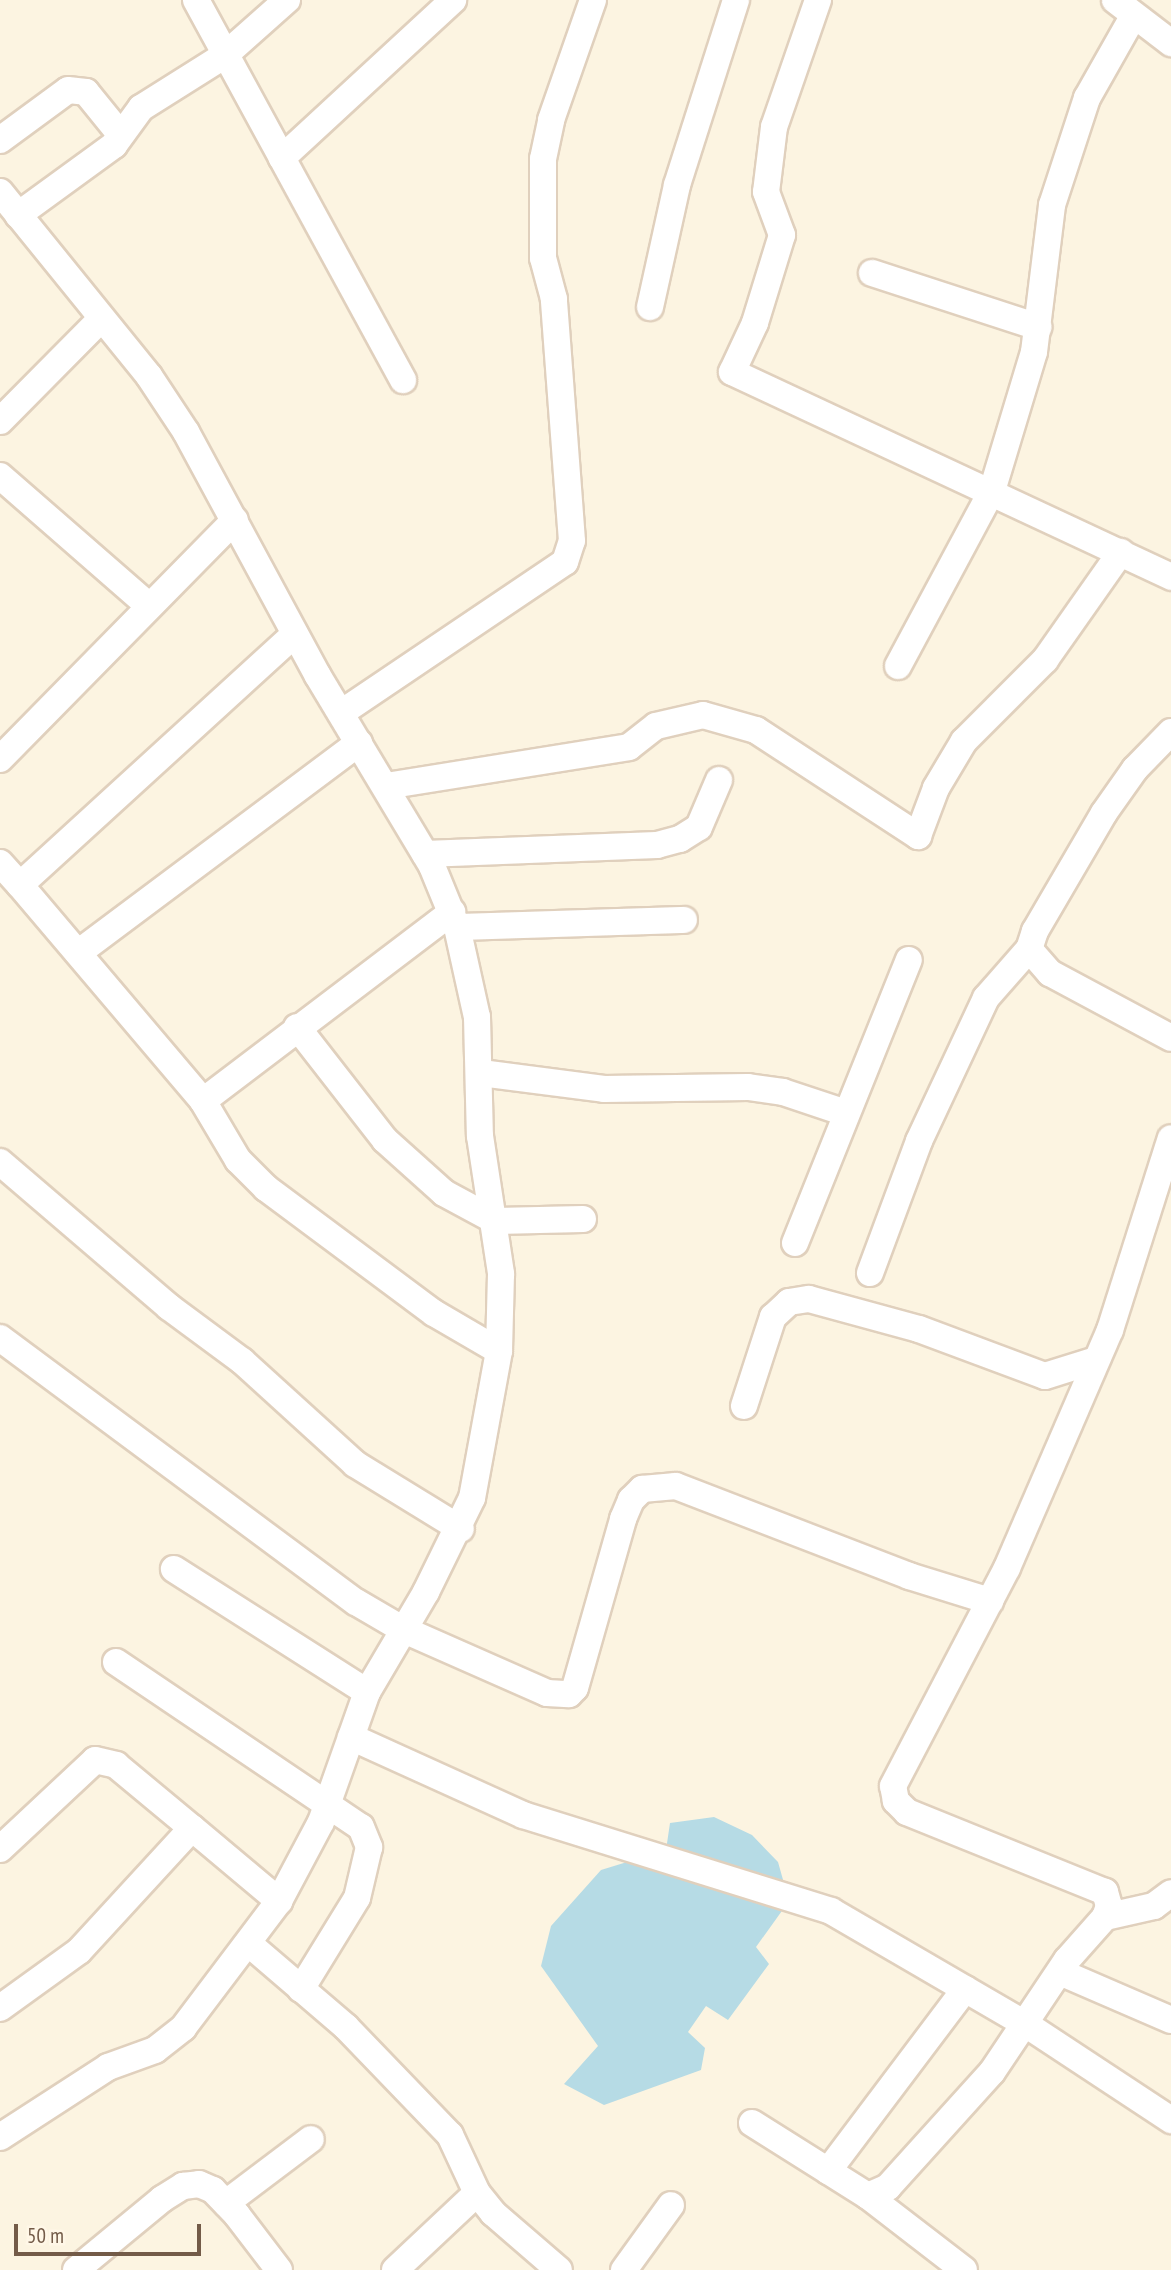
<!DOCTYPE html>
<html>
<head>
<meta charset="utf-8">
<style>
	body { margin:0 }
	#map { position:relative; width:1171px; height:2270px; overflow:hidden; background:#fcf4e1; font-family:"PT Sans Narrow",sans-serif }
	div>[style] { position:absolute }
	.water>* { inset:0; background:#b6dbe5 }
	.roads { filter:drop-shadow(2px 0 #e0d0bd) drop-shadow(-2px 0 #e0d0bd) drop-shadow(0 2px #e0d0bd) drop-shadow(0 -2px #e0d0bd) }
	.minor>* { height:26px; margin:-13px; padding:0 13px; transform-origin:13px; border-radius:13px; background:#fff }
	span { translate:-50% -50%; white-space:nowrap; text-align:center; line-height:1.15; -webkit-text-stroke:6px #fff7e7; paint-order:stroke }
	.scale { position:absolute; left:14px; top:2224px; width:187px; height:32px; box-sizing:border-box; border:4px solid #735b48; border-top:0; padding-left:9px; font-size:21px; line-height:24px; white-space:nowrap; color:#735b48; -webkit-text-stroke:5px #fff7e7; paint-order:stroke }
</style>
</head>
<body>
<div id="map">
	<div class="water">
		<div style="clip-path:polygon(714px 1817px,752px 1835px,778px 1862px,789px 1901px,756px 1947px,769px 1964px,728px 2020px,706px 2006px,688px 2032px,705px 2048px,701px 2070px,604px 2105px,564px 2084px,598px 2046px,541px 1966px,551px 1926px,601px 1870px,666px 1850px,670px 1823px)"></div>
	</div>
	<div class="roads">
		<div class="minor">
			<div style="left:196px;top:0;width:180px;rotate:61.4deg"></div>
			<div style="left:282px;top:158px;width:233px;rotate:-42.7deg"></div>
			<div style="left:818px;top:0;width:134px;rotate:109.1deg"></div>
			<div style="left:774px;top:127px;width:65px;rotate:97deg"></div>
			<div style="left:766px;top:192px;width:46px;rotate:69.6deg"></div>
			<div style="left:782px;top:235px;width:92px;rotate:107.1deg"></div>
			<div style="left:755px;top:323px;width:54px;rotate:115.1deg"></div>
			<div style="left:732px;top:372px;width:485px;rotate:25deg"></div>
			<div style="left:1115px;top:0;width:71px;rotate:37.5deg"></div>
			<div style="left:0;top:140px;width:84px;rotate:-36.3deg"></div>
			<div style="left:68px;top:90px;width:18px;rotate:6deg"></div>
			<div style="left:86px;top:92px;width:55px;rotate:50.9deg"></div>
			<div style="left:282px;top:158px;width:253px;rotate:61.4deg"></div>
			<div style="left:0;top:192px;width:237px;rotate:51deg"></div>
			<div style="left:149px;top:376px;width:67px;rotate:56.5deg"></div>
			<div style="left:186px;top:432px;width:277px;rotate:61.6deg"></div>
			<div style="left:318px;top:676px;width:222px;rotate:59deg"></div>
			<div style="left:432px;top:866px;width:66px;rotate:67.7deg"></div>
			<div style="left:457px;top:927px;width:92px;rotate:77.5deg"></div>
			<div style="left:477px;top:1017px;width:119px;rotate:88.6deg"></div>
			<div style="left:480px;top:1136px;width:140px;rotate:81.3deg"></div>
			<div style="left:501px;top:1274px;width:77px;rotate:91.5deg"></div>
			<div style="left:499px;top:1351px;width:149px;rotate:100.4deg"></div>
			<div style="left:472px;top:1498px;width:105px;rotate:116.1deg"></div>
			<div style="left:426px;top:1592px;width:116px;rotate:120.5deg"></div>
			<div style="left:367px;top:1692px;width:229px;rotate:-147.5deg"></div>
			<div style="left:18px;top:215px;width:119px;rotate:-36.1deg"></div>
			<div style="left:114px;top:145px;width:46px;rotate:-53.9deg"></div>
			<div style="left:141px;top:108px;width:99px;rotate:-32.2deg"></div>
			<div style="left:225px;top:55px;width:83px;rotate:-41.6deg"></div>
			<div style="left:872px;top:273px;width:175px;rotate:18deg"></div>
			<div style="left:650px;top:307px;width:125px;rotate:-77.5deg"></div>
			<div style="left:677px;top:185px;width:194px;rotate:-72.3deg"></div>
			<div style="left:0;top:421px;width:142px;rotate:-45.3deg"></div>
			<div style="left:0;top:476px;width:198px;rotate:41.1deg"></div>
			<div style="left:898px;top:666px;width:199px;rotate:-61.8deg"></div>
			<div style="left:992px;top:491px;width:145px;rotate:-73.2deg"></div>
			<div style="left:1034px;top:352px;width:148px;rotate:-83deg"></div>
			<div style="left:1052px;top:205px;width:113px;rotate:-71.9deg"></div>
			<div style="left:1087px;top:98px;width:95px;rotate:-60.5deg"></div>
			<div style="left:341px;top:713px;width:270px;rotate:-34deg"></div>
			<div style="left:565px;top:562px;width:22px;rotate:-72deg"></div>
			<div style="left:572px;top:541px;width:243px;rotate:-94.3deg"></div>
			<div style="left:554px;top:299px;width:42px;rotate:-105deg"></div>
			<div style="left:543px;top:258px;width:99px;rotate:-90deg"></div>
			<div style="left:543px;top:159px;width:40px;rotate:-78deg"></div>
			<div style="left:551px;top:120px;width:127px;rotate:-70.7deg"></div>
			<div style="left:1171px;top:732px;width:52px;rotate:134.2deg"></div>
			<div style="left:1135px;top:769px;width:54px;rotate:125.2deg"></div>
			<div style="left:1104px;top:813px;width:137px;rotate:120.3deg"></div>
			<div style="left:1035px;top:931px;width:19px;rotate:108deg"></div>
			<div style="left:1029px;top:949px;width:32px;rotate:49deg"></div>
			<div style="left:1050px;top:973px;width:137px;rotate:28.2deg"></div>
			<div style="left:0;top:759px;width:335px;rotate:-45.5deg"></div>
			<div style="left:386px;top:786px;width:246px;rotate:-9.1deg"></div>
			<div style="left:629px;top:747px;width:34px;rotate:-38deg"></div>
			<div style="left:656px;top:726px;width:48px;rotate:-13.2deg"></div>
			<div style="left:703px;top:715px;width:55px;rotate:15.8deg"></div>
			<div style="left:756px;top:730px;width:194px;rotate:33.2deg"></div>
			<div style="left:918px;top:836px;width:51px;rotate:-69.4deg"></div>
			<div style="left:936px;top:788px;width:55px;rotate:-59.2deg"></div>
			<div style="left:964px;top:741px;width:115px;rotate:-45deg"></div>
			<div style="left:1045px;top:660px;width:132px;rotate:-54.9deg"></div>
			<div style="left:425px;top:854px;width:232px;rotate:-2.2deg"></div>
			<div style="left:657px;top:845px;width:24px;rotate:-15deg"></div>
			<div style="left:680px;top:839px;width:22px;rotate:-32deg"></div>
			<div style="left:699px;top:827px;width:51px;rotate:-66.9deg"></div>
			<div style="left:0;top:863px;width:30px;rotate:48deg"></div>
			<div style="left:20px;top:885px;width:372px;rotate:-42.4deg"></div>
			<div style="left:20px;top:885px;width:283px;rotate:49.7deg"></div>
			<div style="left:203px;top:1101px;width:313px;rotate:-37.2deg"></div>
			<div style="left:457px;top:927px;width:227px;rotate:-1.8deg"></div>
			<div style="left:78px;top:953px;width:351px;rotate:-36.8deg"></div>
			<div style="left:297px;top:1027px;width:143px;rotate:52.1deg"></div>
			<div style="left:385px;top:1140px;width:79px;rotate:41.9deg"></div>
			<div style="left:444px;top:1193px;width:59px;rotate:28.3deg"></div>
			<div style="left:496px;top:1221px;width:87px;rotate:-1.3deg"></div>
			<div style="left:481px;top:1073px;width:124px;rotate:7.4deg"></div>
			<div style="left:604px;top:1089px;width:144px;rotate:-0.8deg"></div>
			<div style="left:748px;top:1087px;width:35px;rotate:8deg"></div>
			<div style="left:783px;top:1092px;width:66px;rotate:18.4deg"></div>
			<div style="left:203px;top:1101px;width:69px;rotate:59.3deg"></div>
			<div style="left:238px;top:1160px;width:40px;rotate:45deg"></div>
			<div style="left:266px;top:1188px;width:209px;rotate:36.7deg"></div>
			<div style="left:434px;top:1313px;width:75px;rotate:30.3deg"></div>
			<div style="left:0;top:1162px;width:223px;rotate:40.6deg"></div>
			<div style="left:169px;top:1307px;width:91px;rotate:36.5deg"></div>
			<div style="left:242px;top:1361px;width:153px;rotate:42.3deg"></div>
			<div style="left:355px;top:1464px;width:124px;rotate:31.5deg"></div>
			<div style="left:795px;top:1243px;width:305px;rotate:-68.1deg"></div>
			<div style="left:870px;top:1273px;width:141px;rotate:-69.6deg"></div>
			<div style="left:919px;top:1141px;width:158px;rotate:-64.9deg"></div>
			<div style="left:986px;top:998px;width:65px;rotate:-48.7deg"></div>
			<div style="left:0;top:1338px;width:443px;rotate:36.6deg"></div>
			<div style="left:356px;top:1602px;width:53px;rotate:30.4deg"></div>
			<div style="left:402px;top:1629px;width:158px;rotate:23.8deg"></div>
			<div style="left:547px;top:1693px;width:22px;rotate:3deg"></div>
			<div style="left:569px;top:1694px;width:8px;rotate:-45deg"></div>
			<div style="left:575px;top:1688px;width:176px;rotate:-74.1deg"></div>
			<div style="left:623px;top:1519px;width:21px;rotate:-67deg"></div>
			<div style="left:631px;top:1500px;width:16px;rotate:-45deg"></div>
			<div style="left:642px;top:1489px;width:34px;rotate:-5deg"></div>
			<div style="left:676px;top:1486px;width:250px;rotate:21.1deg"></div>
			<div style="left:909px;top:1576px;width:85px;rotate:17.2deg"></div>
			<div style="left:744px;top:1406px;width:94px;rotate:-72deg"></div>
			<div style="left:773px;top:1317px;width:22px;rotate:-43deg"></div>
			<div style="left:789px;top:1302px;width:20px;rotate:-9deg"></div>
			<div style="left:809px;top:1299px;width:114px;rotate:15.3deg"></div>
			<div style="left:919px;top:1329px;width:134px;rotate:20.5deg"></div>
			<div style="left:1045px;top:1376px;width:53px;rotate:-17.4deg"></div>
			<div style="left:116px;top:1662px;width:295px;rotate:34deg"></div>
			<div style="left:361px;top:1827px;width:22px;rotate:68deg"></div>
			<div style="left:369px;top:1847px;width:52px;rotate:103.2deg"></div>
			<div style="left:357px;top:1898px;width:107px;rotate:121.6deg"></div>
			<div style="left:351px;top:1737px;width:189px;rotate:24.4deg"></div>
			<div style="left:523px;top:1815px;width:323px;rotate:17.3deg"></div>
			<div style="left:831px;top:1911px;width:227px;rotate:30.2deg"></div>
			<div style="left:1027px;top:2025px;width:173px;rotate:33.4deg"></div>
			<div style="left:0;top:1849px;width:130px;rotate:-43.1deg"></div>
			<div style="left:95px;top:1760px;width:22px;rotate:13deg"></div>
			<div style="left:116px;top:1765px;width:99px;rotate:39.7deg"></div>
			<div style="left:1105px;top:1917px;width:50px;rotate:-12.7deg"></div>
			<div style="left:1154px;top:1906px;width:21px;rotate:-37deg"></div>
			<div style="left:248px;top:1943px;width:129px;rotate:40.6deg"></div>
			<div style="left:346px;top:2027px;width:150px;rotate:46.1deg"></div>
			<div style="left:450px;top:2135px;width:64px;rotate:65deg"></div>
			<div style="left:477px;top:2193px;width:26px;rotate:51deg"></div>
			<div style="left:493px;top:2213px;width:87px;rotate:40.8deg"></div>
			<div style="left:1060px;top:1972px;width:121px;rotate:23.4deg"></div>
			<div style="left:0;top:2008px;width:97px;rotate:-35.8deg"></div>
			<div style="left:79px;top:1951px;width:167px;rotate:-47.4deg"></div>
			<div style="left:192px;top:1828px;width:114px;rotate:40deg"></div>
			<div style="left:279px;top:1901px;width:89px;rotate:-62deg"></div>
			<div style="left:321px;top:1822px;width:138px;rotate:-70.5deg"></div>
			<div style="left:752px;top:2123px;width:137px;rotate:32.2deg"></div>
			<div style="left:868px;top:2196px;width:22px;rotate:-24deg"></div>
			<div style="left:888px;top:2187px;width:155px;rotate:-47.9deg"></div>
			<div style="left:992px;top:2072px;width:135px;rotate:-56.2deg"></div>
			<div style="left:1067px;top:1960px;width:57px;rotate:-48.5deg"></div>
			<div style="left:1105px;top:1917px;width:12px;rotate:-70deg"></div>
			<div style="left:1109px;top:1906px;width:15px;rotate:-106deg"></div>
			<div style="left:1105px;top:1892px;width:214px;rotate:-158deg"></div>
			<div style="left:907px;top:1812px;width:16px;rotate:-135deg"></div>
			<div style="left:896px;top:1801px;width:15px;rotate:-101deg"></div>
			<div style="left:893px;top:1786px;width:246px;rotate:-62.4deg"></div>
			<div style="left:1007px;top:1568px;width:259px;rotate:-66.6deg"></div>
			<div style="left:1110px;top:1330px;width:201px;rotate:-72.4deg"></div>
			<div style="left:0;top:2137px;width:129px;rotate:-32.9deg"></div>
			<div style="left:108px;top:2067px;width:50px;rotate:-19.9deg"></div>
			<div style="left:155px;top:2050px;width:36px;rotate:-38deg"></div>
			<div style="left:183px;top:2028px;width:159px;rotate:-52.9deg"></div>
			<div style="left:828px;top:2171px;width:228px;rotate:-53deg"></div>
			<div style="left:868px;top:2196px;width:121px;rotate:37.6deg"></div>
			<div style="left:226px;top:2203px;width:106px;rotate:-37deg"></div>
			<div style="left:76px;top:2270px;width:112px;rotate:-39.5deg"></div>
			<div style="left:162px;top:2199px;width:25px;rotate:-32deg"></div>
			<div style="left:183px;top:2186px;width:16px;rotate:-7deg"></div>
			<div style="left:199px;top:2184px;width:15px;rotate:23deg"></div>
			<div style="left:213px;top:2190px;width:35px;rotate:46deg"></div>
			<div style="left:237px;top:2215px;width:69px;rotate:52.6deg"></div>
			<div style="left:395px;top:2270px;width:112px;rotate:-43.2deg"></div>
			<div style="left:624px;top:2270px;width:80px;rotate:-54.1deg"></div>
		</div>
	</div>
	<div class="scale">50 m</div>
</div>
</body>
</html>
